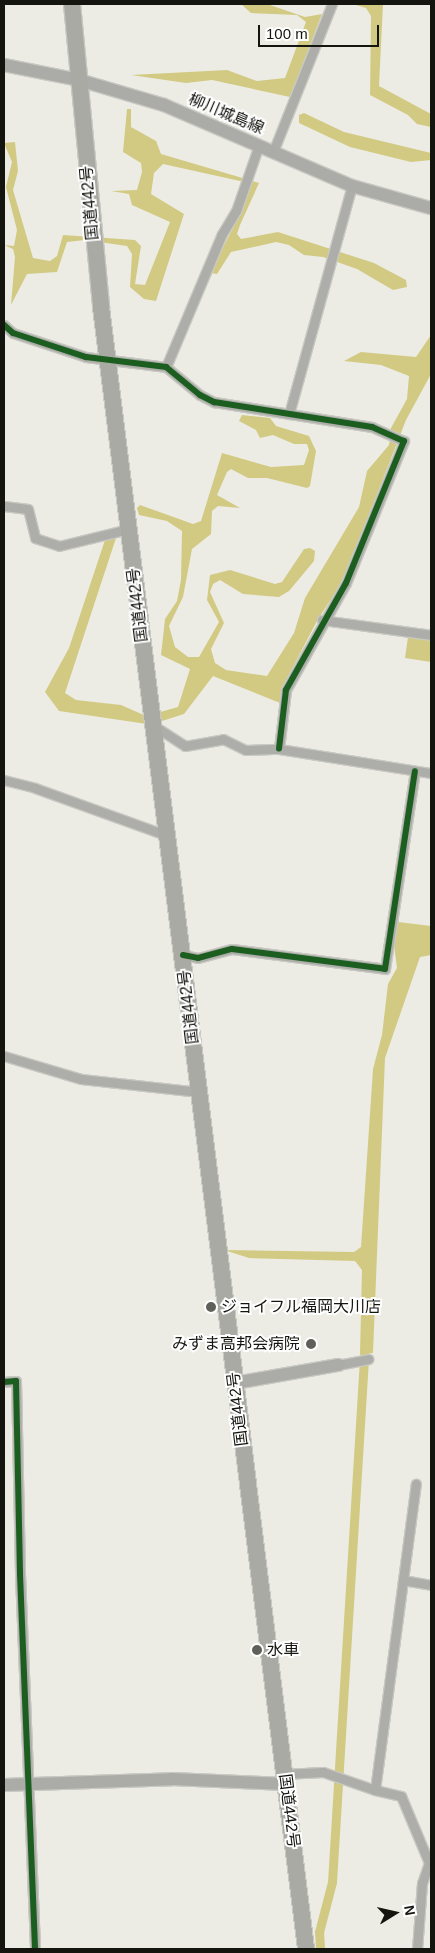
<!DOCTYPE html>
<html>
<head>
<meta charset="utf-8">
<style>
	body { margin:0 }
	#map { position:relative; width:435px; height:1953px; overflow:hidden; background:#ecece4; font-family:Arial,"Noto Sans JP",sans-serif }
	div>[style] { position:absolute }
	.water>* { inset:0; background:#d2ca82 }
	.canal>* { height:9px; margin:-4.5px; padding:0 4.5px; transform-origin:4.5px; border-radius:4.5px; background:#d2ca82 }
	.roads { filter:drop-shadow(1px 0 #c9c9c3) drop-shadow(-1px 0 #c9c9c3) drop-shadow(0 1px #c9c9c3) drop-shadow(0 -1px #c9c9c3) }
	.street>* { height:9px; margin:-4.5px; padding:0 4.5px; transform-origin:4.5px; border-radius:4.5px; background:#adada9 }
	.secondary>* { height:12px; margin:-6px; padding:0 6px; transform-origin:6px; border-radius:6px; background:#ababa8 }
	.highway>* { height:16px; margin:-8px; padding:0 8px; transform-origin:8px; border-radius:8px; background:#aaaaa4 }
	.cycleway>* { height:6px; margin:-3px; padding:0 3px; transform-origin:3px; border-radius:3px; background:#1b5e20 }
	.dots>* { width:14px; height:14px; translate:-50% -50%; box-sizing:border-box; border:2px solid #fff; border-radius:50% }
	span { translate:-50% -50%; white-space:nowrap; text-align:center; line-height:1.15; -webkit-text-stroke:4px #fff; paint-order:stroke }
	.street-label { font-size:16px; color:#151510 }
	.poi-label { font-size:16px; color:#151510 }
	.left { translate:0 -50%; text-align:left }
	.right { translate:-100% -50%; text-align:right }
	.frame { position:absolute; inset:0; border:5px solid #151510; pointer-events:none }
	.north { position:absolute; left:370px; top:1888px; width:50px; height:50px; -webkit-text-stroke:4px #fff; paint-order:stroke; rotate:80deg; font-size:14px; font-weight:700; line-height:20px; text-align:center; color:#151510 }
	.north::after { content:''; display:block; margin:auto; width:18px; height:22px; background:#151510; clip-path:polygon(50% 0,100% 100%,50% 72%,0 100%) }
	.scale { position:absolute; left:258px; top:25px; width:121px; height:22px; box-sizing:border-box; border:2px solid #151510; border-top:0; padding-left:6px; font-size:15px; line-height:18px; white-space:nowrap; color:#151510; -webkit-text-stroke:4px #fff; paint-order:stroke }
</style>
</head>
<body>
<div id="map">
	<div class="water">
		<div style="clip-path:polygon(241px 4px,267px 4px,305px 17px,322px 14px,290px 97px,212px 80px,186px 83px,131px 75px,227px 70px,257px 81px,285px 78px,306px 22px,297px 15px,251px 13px)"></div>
		<div style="clip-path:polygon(383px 4px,379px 86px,431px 114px,431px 127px,417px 124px,408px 115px,370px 95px,371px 16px,366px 8px,356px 5px)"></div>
		<div style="clip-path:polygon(127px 109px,131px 109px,131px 127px,156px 141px,161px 154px,259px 183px,240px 225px,237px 234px,241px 239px,278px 232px,374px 263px,406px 280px,407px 287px,393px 290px,357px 269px,323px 257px,304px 255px,289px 245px,276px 242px,231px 252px,217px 274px,210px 273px,239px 216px,249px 183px,163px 164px,154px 173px,151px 194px,184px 214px,156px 301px,144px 299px,130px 287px,132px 254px,127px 246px,85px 240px,67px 242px,57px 272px,27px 274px,11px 305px,15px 257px,13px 249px,4px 245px,14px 246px,17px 230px,6px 187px,12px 162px,4px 143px,15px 142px,18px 171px,13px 190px,33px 258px,50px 261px,57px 256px,63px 235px,135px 240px,141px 246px,135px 284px,145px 285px,170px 222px,132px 205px,129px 194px,111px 191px,137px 190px,142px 172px,141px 163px,123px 152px)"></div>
		<div style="clip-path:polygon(304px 113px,344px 132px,431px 153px,431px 160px,411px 162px,350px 147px,299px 123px,299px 115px)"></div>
		<div style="clip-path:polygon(431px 335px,431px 374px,406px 420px,343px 581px,318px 619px,283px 686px,280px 703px,213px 676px,184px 714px,159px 722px,147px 724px,59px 711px,45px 692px,69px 648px,106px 537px,117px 535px,65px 693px,76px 700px,121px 705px,146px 716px,178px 707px,190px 669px,161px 655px,165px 619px,177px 601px,181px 580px,182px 531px,167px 521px,139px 515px,137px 508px,140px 505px,193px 524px,201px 521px,222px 453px,271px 467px,304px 465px,309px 450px,307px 444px,294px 444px,273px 435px,260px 438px,256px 430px,239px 421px,242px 415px,270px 418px,276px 426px,309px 436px,316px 451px,310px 486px,307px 488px,267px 478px,248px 478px,231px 469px,227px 472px,217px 495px,240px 508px,218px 506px,212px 511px,211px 534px,192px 549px,183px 597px,169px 626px,175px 647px,188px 657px,199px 657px,219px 622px,207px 600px,210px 575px,230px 570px,275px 584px,282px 582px,304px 549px,310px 548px,315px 551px,314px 561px,289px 591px,279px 597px,243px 594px,220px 580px,213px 584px,210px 592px,224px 623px,211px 649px,215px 663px,226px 670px,267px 676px,294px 633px,305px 598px,359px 507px,367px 471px,389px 445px,391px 428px,407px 399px,409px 376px,381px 365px,344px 361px,361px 352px,416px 357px)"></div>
		<div style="clip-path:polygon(408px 637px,431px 640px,431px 662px,405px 658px)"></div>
		<div style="clip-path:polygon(398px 922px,431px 926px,431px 955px,420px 957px,385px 1058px,373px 1353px,360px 1354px,362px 1270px,355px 1261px,249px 1258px,224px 1250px,354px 1252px,361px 1247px,373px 1069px,382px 1035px,388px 984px,397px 968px,394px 945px)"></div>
	</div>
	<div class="canal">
		<div style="left:320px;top:1949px;width:17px;rotate:-93deg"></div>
		<div style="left:319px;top:1932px;width:52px;rotate:-75.4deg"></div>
		<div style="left:332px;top:1882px;width:541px;rotate:-86.5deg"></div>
	</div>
	<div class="roads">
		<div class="street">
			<div style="left:273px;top:152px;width:159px;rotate:-68.3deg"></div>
			<div style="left:4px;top:325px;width:12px;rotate:42deg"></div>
			<div style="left:13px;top:333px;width:77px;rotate:18.2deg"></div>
			<div style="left:86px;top:357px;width:81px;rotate:7.1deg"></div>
			<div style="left:166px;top:367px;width:44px;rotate:39.5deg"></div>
			<div style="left:200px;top:395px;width:16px;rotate:27deg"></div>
			<div style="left:214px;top:402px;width:160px;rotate:9deg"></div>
			<div style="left:372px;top:427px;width:35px;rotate:24deg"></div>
			<div style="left:404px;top:441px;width:153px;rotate:112.2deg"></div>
			<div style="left:346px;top:583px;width:123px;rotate:119.3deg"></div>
			<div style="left:286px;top:690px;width:59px;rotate:96.8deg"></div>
			<div style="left:166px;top:367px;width:144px;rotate:-67.2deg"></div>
			<div style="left:222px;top:234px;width:27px;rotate:-59deg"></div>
			<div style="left:236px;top:211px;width:70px;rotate:-70.8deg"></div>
			<div style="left:289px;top:414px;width:237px;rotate:-74.6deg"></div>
			<div style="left:4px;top:506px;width:24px;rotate:7deg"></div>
			<div style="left:28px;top:509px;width:30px;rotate:76deg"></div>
			<div style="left:35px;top:538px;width:25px;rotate:18deg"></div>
			<div style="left:59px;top:546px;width:71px;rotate:-13.8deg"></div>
			<div style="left:322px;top:620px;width:110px;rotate:7.8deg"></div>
			<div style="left:153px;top:733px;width:7px;rotate:-34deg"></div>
			<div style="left:159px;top:729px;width:31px;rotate:33deg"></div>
			<div style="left:185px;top:746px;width:39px;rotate:-10deg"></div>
			<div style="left:223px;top:739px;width:25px;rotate:26deg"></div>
			<div style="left:246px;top:750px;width:33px;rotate:-2deg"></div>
			<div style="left:279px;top:749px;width:154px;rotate:9deg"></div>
			<div style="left:4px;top:780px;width:32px;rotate:14deg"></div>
			<div style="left:35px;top:788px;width:141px;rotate:19.8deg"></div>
			<div style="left:183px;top:955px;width:15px;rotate:11deg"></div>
			<div style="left:198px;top:958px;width:35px;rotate:-15deg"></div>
			<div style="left:232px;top:949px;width:154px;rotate:7.4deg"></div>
			<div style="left:385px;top:969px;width:200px;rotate:-81.4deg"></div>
			<div style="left:4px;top:1056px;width:80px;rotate:16.6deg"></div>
			<div style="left:81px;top:1079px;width:119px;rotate:6.3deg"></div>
			<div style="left:338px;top:1365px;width:31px;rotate:-11deg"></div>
			<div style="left:4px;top:1382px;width:12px;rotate:-5deg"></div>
			<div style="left:16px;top:1381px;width:193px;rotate:88.8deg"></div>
			<div style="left:20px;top:1574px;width:375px;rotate:87.7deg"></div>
			<div style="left:403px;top:1580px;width:28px;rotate:10deg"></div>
			<div style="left:284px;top:1774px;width:39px;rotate:-3deg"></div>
			<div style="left:323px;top:1772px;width:55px;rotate:19.1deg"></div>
			<div style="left:375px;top:1790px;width:309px;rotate:-82.4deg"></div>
			<div style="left:375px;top:1790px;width:27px;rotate:13deg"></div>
			<div style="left:401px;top:1796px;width:73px;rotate:67.3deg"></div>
			<div style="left:429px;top:1863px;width:21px;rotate:109deg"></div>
			<div style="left:422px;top:1883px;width:66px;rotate:94.3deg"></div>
		</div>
		<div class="secondary">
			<div style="left:4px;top:65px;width:76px;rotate:11.3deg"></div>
			<div style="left:79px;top:80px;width:89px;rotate:16.4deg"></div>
			<div style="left:164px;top:105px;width:205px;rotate:23.3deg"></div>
			<div style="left:352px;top:186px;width:82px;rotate:15.6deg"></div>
			<div style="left:235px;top:1383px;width:105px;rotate:-9.9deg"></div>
			<div style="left:4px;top:1785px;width:168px;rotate:-2deg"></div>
			<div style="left:172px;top:1779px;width:113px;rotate:2.5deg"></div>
		</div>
		<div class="highway">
			<div style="left:72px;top:4px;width:304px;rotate:84.5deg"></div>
			<div style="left:101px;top:307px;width:1655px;rotate:82.88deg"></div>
		</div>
	</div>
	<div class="cycleway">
		<div style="left:4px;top:325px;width:12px;rotate:42deg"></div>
		<div style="left:13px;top:333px;width:77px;rotate:18.2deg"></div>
		<div style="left:86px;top:357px;width:81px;rotate:7.1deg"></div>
		<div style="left:166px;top:367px;width:44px;rotate:39.5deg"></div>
		<div style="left:200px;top:395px;width:16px;rotate:27deg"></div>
		<div style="left:214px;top:402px;width:160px;rotate:9deg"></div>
		<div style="left:372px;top:427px;width:35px;rotate:24deg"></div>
		<div style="left:404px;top:441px;width:153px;rotate:112.2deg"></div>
		<div style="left:346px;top:583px;width:123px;rotate:119.3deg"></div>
		<div style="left:286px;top:690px;width:59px;rotate:96.8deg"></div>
		<div style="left:183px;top:955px;width:15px;rotate:11deg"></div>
		<div style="left:198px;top:958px;width:35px;rotate:-15deg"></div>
		<div style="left:232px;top:949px;width:154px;rotate:7.4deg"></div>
		<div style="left:385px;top:969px;width:200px;rotate:-81.4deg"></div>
		<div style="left:4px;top:1382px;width:12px;rotate:-5deg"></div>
		<div style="left:16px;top:1381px;width:193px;rotate:88.8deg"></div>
		<div style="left:20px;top:1574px;width:375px;rotate:87.7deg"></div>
	</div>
	<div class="dots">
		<div style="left:211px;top:1307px;background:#60605a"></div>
		<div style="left:311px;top:1344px;background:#60605a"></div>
		<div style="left:257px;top:1650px;background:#60605a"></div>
	</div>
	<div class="street-label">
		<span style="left:226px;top:114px;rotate:23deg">柳川城島線</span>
		<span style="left:90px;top:203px;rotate:-95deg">国道442号</span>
		<span style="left:138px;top:605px;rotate:-97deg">国道442号</span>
		<span style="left:189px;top:1007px;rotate:-97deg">国道442号</span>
		<span style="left:238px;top:1409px;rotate:-97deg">国道442号</span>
		<span style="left:289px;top:1811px;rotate:83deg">国道442号</span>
	</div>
	<div class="poi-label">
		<span class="left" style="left:221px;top:1307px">ジョイフル福岡大川店</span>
		<span class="right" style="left:300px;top:1344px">みずま高邦会病院</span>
		<span class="left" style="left:267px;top:1650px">水車</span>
	</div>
	<div class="frame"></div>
	<div class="north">N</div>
	<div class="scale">100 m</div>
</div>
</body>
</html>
